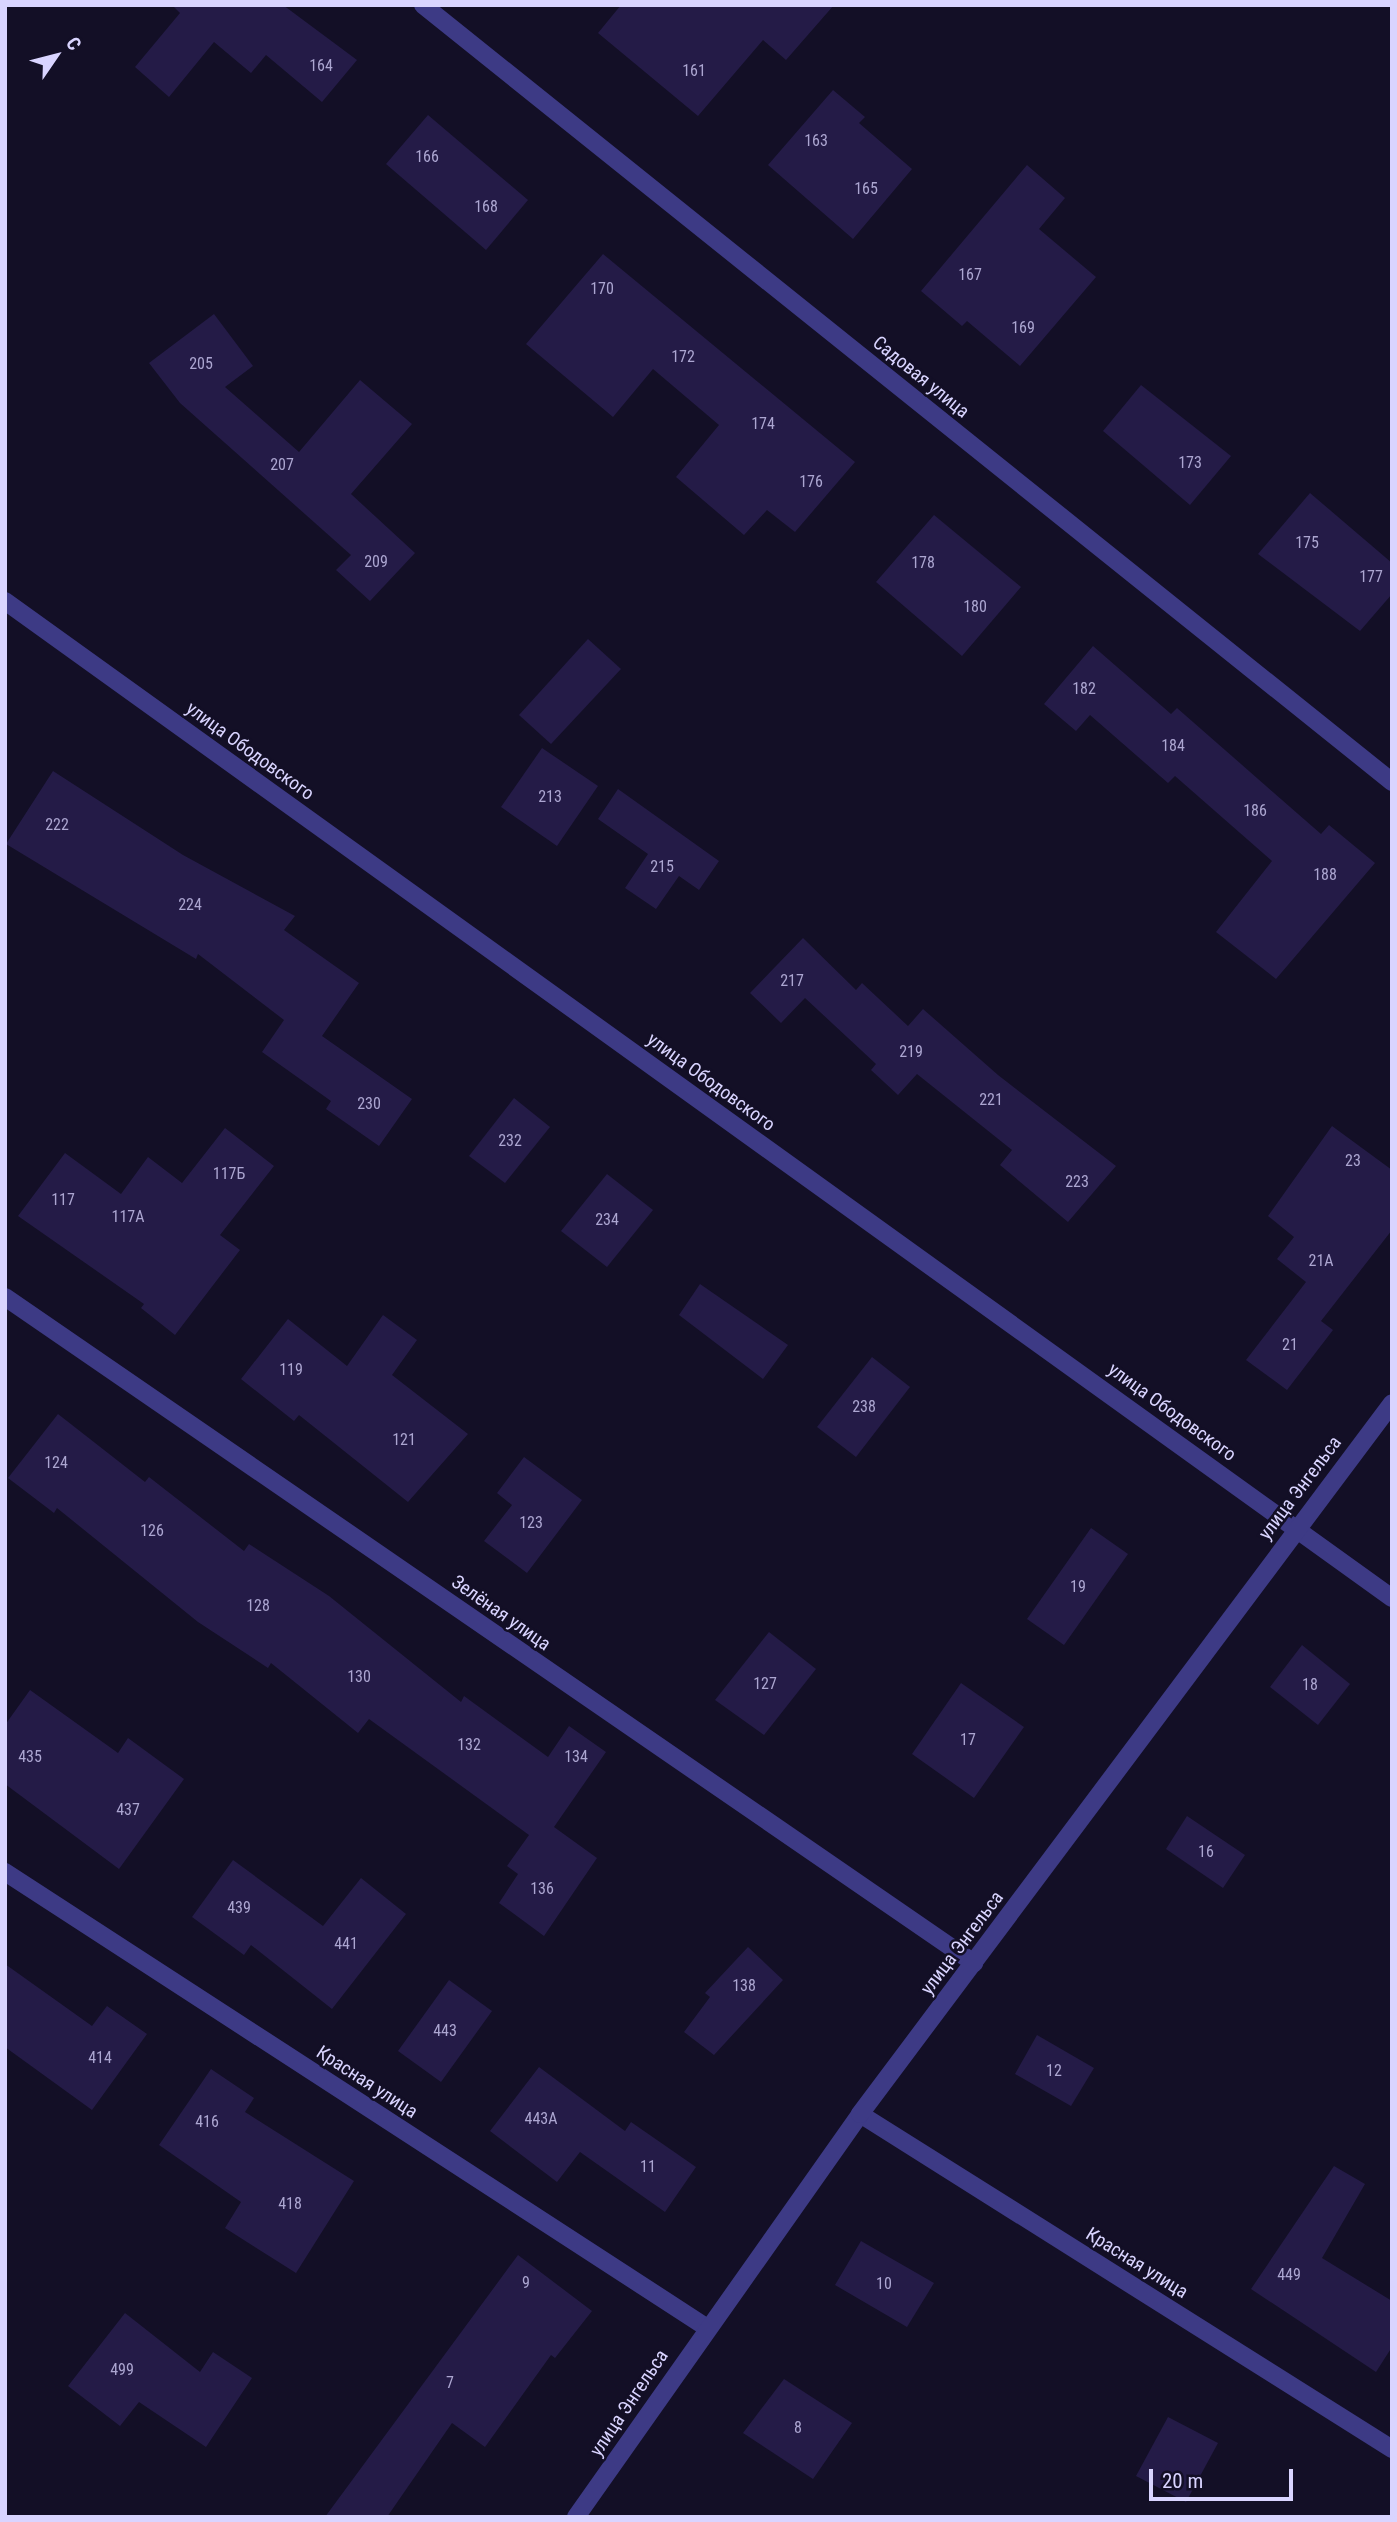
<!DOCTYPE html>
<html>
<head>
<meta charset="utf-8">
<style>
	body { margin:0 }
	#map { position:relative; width:1397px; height:2522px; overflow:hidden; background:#130f26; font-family:"Roboto Condensed",sans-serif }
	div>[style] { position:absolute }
	.building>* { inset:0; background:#241b47 }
	.minor>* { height:18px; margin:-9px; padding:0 9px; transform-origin:9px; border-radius:9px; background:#3d3a85 }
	span { translate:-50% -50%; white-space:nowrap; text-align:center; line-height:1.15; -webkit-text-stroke:5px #130f26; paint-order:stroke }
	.number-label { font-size:16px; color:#aca6d1 }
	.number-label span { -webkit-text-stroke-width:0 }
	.street-label { font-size:19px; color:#d9d4ff }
	.frame { position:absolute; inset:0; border:7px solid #d9d4ff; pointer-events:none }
	.north { position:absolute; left:21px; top:21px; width:70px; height:70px; -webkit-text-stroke:5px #130f26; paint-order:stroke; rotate:55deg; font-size:19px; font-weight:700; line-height:28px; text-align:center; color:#d9d4ff }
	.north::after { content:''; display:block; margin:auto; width:24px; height:32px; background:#d9d4ff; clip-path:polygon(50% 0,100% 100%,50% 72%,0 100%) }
	.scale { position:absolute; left:1149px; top:2469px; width:144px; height:32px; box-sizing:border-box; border:4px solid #d9d4ff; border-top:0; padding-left:9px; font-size:21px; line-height:24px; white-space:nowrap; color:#d9d4ff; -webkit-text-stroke:5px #130f26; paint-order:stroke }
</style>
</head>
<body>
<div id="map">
	<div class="building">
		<div style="clip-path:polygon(172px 5px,283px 5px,357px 60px,322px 102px,266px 55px,251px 73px,214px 42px,169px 97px,135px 67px,180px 13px)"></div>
		<div style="clip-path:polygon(621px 5px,834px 5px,786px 60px,763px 40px,698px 116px,598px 33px)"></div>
		<div style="clip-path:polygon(833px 90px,865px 117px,859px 123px,912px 169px,853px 239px,768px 165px)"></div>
		<div style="clip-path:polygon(428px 115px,528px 200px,486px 250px,386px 164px)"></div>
		<div style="clip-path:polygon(1027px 165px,1065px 198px,1039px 229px,1096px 277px,1020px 366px,967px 321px,962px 326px,921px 291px)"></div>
		<div style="clip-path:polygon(603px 254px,855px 462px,795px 532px,767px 510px,744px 535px,676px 477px,719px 425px,653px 369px,613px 417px,526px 344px)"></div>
		<div style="clip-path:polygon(214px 314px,253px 366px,225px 387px,299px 452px,360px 380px,412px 424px,351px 494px,415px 553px,370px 601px,336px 570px,351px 555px,180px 403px,149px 363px)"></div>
		<div style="clip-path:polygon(1141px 385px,1231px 456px,1190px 505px,1103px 431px)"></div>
		<div style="clip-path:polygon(1310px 493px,1392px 563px,1392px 594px,1360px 631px,1258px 554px)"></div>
		<div style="clip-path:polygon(934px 515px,1021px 587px,962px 656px,876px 582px)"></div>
		<div style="clip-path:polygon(588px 639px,621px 669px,551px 744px,519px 715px)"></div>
		<div style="clip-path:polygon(1093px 646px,1171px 714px,1177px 708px,1321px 834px,1329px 825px,1375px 863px,1276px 979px,1216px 932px,1272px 861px,1175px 776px,1168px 783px,1090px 715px,1076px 731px,1044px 704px)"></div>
		<div style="clip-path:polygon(542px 748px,598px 786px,557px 846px,501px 807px)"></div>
		<div style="clip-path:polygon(53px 771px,183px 855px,295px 916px,284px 930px,359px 983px,322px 1036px,412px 1099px,379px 1146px,326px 1109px,331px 1101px,262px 1052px,284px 1020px,198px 954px,196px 959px,6px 844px)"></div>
		<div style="clip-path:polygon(618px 789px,719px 861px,699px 890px,679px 876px,656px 909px,625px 888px,648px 854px,598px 819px)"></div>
		<div style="clip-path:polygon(803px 938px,856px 990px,862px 983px,908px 1026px,923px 1009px,998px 1075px,1116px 1166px,1068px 1222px,1000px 1165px,1012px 1150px,917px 1074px,898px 1095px,871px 1070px,876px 1064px,805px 998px,781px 1023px,750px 993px)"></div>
		<div style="clip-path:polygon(514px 1098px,550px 1127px,505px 1183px,469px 1156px)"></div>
		<div style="clip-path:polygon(1332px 1126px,1392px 1170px,1392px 1230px,1321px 1321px,1333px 1330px,1287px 1390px,1246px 1360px,1306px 1282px,1277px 1259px,1294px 1237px,1268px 1216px)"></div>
		<div style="clip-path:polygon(225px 1128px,274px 1166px,220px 1235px,240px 1250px,175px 1335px,141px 1308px,144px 1304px,18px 1216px,65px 1153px,121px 1194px,148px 1157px,182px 1183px)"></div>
		<div style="clip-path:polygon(607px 1174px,653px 1210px,607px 1267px,561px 1231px)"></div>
		<div style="clip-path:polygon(700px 1284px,788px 1345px,763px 1379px,679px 1315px)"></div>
		<div style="clip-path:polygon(383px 1315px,417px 1340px,392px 1375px,468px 1434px,408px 1502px,299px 1415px,294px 1421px,241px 1379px,288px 1319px,347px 1366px)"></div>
		<div style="clip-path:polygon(872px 1357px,910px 1387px,856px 1457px,817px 1427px)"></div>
		<div style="clip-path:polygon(58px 1414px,145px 1482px,149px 1477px,244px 1551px,249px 1544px,329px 1596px,461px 1702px,464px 1696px,548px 1757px,569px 1726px,606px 1752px,554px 1827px,597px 1858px,544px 1936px,499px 1903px,518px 1874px,507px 1866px,529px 1835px,369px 1719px,358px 1733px,271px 1663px,268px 1668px,198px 1622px,57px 1508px,54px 1513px,8px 1478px)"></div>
		<div style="clip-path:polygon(524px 1457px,582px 1500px,527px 1573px,484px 1541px,512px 1505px,497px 1493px)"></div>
		<div style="clip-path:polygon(1091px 1528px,1128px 1554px,1064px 1645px,1027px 1619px)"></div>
		<div style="clip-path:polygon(769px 1632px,816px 1669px,764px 1735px,715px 1700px)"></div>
		<div style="clip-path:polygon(1302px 1645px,1350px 1684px,1318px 1725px,1270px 1687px)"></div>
		<div style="clip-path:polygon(961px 1683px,1024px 1727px,974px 1798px,912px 1754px)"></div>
		<div style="clip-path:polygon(30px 1690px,118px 1753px,128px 1738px,184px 1779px,119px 1869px,5px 1784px,5px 1725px)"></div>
		<div style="clip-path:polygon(1187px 1816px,1245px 1855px,1223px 1888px,1166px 1849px)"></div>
		<div style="clip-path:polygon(233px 1860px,323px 1926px,361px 1878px,406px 1914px,332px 2009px,251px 1945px,244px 1955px,192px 1917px)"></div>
		<div style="clip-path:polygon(748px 1947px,783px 1980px,714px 2055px,684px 2032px,710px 1997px,705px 1993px)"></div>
		<div style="clip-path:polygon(5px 1964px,92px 2026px,107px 2006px,147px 2034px,92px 2110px,5px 2047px)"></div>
		<div style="clip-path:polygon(449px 1980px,492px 2011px,441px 2082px,398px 2051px)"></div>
		<div style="clip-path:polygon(1037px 2035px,1094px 2068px,1071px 2106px,1015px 2074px)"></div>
		<div style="clip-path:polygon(539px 2067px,625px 2131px,631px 2122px,696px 2167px,665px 2212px,580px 2152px,557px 2182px,490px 2131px)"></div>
		<div style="clip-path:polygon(211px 2069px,254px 2098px,245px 2112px,354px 2181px,296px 2273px,225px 2228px,241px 2202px,159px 2145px)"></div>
		<div style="clip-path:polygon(1334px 2166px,1365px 2184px,1322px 2258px,1392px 2301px,1392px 2347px,1376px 2372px,1251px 2289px)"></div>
		<div style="clip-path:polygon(861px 2241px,934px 2283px,907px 2327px,835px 2285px)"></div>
		<div style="clip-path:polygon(518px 2255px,592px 2311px,555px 2358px,551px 2355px,485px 2447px,452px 2423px,387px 2517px,325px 2517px)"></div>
		<div style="clip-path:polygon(125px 2313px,200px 2372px,213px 2352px,252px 2378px,206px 2447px,139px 2402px,120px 2426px,68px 2386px)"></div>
		<div style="clip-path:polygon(784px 2379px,852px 2423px,813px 2479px,743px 2433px)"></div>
		<div style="clip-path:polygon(1168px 2417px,1218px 2443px,1186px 2502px,1136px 2476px)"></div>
	</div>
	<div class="minor">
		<div style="left:423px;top:5px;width:1242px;rotate:38.72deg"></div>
		<div style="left:5px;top:601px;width:1708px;rotate:35.71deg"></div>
		<div style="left:5px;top:1297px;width:1176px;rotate:34.5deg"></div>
		<div style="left:5px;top:1872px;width:836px;rotate:32.99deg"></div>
		<div style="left:860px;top:2114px;width:629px;rotate:32.2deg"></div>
		<div style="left:576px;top:2517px;width:493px;rotate:-54.8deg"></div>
		<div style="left:860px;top:2114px;width:888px;rotate:-53.19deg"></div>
	</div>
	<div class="number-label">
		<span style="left:321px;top:66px">164</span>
		<span style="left:694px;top:71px">161</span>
		<span style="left:816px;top:141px">163</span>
		<span style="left:427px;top:157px">166</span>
		<span style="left:866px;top:189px">165</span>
		<span style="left:486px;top:207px">168</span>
		<span style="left:970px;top:275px">167</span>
		<span style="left:602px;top:289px">170</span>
		<span style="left:1023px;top:328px">169</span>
		<span style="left:683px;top:357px">172</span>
		<span style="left:201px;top:364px">205</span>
		<span style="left:763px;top:424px">174</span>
		<span style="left:1190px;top:463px">173</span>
		<span style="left:282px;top:465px">207</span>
		<span style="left:811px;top:482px">176</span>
		<span style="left:1307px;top:543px">175</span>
		<span style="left:376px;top:562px">209</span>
		<span style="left:923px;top:563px">178</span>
		<span style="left:1371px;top:577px">177</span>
		<span style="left:975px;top:607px">180</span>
		<span style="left:1084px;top:689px">182</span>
		<span style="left:1173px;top:746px">184</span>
		<span style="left:550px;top:797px">213</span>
		<span style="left:1255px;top:811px">186</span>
		<span style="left:57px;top:825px">222</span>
		<span style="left:662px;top:867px">215</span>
		<span style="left:1325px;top:875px">188</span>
		<span style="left:190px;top:905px">224</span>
		<span style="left:792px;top:981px">217</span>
		<span style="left:911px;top:1052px">219</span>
		<span style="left:991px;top:1100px">221</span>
		<span style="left:369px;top:1104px">230</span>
		<span style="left:510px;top:1141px">232</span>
		<span style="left:1353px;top:1161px">23</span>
		<span style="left:229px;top:1174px">117Б</span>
		<span style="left:1077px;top:1182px">223</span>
		<span style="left:63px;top:1200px">117</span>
		<span style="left:128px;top:1217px">117А</span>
		<span style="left:607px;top:1220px">234</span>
		<span style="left:1321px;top:1261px">21А</span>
		<span style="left:1290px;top:1345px">21</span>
		<span style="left:291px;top:1370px">119</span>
		<span style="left:864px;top:1407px">238</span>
		<span style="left:404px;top:1440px">121</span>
		<span style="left:56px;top:1463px">124</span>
		<span style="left:531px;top:1523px">123</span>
		<span style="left:152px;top:1531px">126</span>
		<span style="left:1078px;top:1587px">19</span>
		<span style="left:258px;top:1606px">128</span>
		<span style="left:359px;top:1677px">130</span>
		<span style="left:765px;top:1684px">127</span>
		<span style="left:1310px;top:1685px">18</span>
		<span style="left:968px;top:1740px">17</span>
		<span style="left:469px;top:1745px">132</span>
		<span style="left:30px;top:1757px">435</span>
		<span style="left:576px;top:1757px">134</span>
		<span style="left:128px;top:1810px">437</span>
		<span style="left:1206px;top:1852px">16</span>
		<span style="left:542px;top:1889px">136</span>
		<span style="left:239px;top:1908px">439</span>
		<span style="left:346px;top:1944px">441</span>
		<span style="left:744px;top:1986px">138</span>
		<span style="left:445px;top:2031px">443</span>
		<span style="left:100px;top:2058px">414</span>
		<span style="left:1054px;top:2071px">12</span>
		<span style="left:541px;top:2119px">443А</span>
		<span style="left:207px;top:2122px">416</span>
		<span style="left:648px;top:2167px">11</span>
		<span style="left:290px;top:2204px">418</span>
		<span style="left:1289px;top:2275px">449</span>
		<span style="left:526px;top:2283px">9</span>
		<span style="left:884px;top:2284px">10</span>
		<span style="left:122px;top:2370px">499</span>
		<span style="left:450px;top:2383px">7</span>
		<span style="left:798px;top:2428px">8</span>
	</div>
	<div class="street-label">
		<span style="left:921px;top:377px;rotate:39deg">Садовая улица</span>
		<span style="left:250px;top:751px;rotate:36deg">улица Ободовского</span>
		<span style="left:711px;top:1082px;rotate:36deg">улица Ободовского</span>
		<span style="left:1172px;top:1412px;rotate:36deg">улица Ободовского</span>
		<span style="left:1300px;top:1488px;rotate:-53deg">улица Энгельса</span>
		<span style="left:501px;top:1613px;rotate:35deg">Зелёная улица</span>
		<span style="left:962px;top:1943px;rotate:-53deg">улица Энгельса</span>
		<span style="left:367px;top:2082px;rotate:33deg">Красная улица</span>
		<span style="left:1137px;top:2263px;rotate:32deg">Красная улица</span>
		<span style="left:629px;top:2403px;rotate:-56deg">улица Энгельса</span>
	</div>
	<div class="frame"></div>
	<div class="north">С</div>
	<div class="scale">20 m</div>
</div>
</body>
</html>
